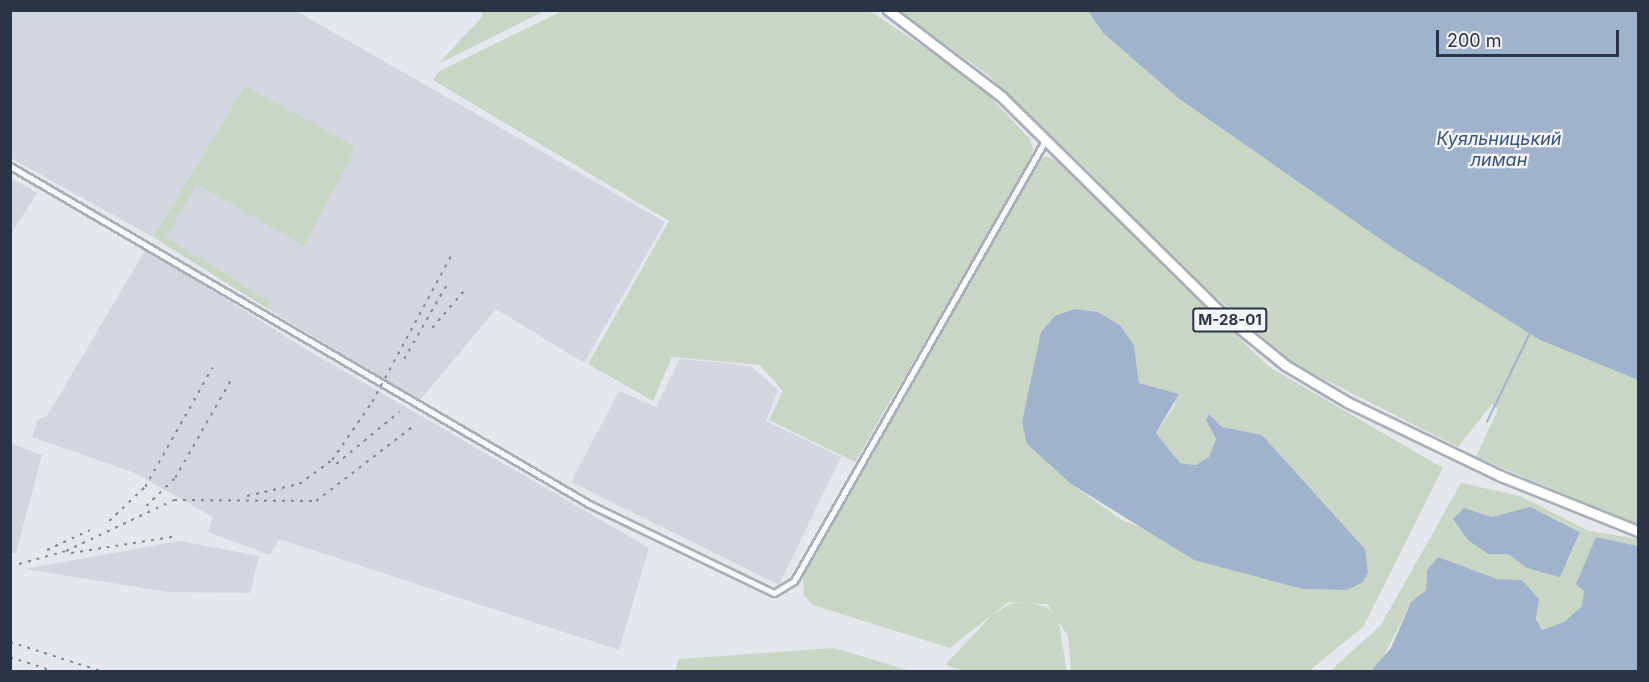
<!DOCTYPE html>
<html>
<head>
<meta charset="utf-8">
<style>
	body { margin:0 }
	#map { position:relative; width:1649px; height:682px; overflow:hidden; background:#e4e7ec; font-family:Inter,sans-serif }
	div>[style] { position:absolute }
	.built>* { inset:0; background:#d2d6de }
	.green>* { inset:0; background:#c9d6c5 }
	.water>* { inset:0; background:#9fb4cc }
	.stream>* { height:1.5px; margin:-0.75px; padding:0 0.75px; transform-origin:0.75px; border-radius:0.75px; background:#9fb4cc }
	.roads { filter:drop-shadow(2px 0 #a9aeb7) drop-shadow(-2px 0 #a9aeb7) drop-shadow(0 2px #a9aeb7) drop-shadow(0 -2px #a9aeb7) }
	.street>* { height:5px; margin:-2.5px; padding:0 2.5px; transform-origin:2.5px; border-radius:2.5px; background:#f7f8fa }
	.highway>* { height:9px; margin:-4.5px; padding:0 4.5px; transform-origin:4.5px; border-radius:4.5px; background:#fff }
	.rail>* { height:1.5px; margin-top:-0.75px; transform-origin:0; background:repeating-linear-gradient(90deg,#7d8696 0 3px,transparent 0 9px) }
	span { translate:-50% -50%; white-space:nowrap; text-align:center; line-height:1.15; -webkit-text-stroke:4.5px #f4f6f9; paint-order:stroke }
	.shield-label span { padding:2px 4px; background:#f4f6f9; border:2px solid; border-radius:4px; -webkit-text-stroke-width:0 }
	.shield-label { font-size:15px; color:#2b3445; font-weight:700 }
	.water-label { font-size:18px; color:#34527a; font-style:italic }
	.frame { position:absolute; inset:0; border:12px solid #2b3445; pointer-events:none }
	.scale { position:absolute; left:1436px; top:30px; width:183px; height:27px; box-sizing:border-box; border:3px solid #2b3445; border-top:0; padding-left:8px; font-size:18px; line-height:21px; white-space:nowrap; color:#2b3445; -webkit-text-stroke:4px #f4f6f9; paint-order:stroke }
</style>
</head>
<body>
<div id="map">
	<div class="built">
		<div style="clip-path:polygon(11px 11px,296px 11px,665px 222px,584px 363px,496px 309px,420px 400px,268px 309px,271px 302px,166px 237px,245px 86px,153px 237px,11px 158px)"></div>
		<div style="clip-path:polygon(11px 178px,37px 193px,11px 234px)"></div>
		<div style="clip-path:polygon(146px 249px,304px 348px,649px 548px,619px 650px,279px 539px,270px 555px,208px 532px,213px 517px,135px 473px,32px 437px,38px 419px,47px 416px)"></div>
		<div style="clip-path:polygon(680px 359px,751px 366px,778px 390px,766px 421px,841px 457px,779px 585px,571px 482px,619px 391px,656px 407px)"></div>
		<div style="clip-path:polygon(10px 443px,42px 455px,16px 553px,11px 554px)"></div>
		<div style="clip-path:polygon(179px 541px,259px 556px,250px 593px,168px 592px,25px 569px)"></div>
	</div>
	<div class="green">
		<div style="clip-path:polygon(481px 11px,545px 11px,438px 64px,483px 16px)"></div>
		<div style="clip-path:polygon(562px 11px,870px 11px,976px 82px,1030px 139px,1033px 151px,1024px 171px,855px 462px,769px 420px,783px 391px,760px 365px,672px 357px,653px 401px,588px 364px,669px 221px,433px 80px,438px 72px)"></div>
		<div style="clip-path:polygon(899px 11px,1088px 11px,1103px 33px,1178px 98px,1393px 248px,1540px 340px,1638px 380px,1638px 525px,1476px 457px,1498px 409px,1492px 404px,1458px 447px,1296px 365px,1198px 282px,988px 75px)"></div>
		<div style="clip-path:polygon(245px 86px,356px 147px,304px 246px,197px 184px,166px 237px,271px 302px,268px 309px,153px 237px)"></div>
		<div style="clip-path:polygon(evenodd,1045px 156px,1058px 161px,1268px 366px,1443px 468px,1363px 627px,1309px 671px,1071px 671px,1068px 636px,1047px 604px,1008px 602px,950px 648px,813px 605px,804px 595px,803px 575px,1035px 166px,1045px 156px,1075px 309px,1098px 312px,1120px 325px,1134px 345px,1139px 383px,1175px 393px,1175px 405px,1156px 433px,1180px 463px,1196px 465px,1209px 457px,1216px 439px,1206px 420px,1209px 414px,1222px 427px,1262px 435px,1365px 549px,1362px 583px,1347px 590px,1303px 589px,1122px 520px,1071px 484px,1027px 444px,1022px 422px,1027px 403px,1075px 309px)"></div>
		<div style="clip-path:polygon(evenodd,1461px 483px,1520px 496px,1589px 531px,1638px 539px,1638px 546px,1596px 537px,1582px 606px,1564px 622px,1542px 630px,1522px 580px,1497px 579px,1438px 557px,1427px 570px,1426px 590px,1411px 602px,1380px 664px,1371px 671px,1329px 672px,1381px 625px,1461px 483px,1464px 508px,1492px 517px,1522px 513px,1557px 520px,1580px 532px,1567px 563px,1527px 568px,1508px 554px,1488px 554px,1464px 508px)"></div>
		<div style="clip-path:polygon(1026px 602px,1046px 607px,1058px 618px,1067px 671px,966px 671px,945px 665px,991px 616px,1009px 604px)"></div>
		<div style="clip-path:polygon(834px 648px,911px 671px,675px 671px,679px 659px)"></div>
	</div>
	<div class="water">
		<div style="clip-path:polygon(1088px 11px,1638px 11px,1638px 380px,1540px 340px,1393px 248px,1178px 98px,1103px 33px)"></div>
		<div style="clip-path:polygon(1075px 309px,1098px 312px,1120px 325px,1134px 345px,1139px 383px,1179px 394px,1156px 433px,1180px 463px,1196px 465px,1209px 457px,1216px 439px,1206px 420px,1209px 414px,1222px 427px,1262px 435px,1365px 549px,1368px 573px,1362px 583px,1347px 590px,1303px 589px,1194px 560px,1071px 484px,1027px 444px,1022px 422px,1041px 332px,1055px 316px)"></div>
		<div style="clip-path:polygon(1530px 507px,1580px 532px,1560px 577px,1527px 568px,1508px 554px,1488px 554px,1468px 540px,1453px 519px,1464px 508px,1492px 517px)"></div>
		<div style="clip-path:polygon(1596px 537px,1638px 546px,1638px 671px,1371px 671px,1391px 648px,1411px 602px,1426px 590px,1427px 570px,1438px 557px,1497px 579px,1522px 580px,1539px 599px,1536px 618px,1542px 630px,1564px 622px,1582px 606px,1584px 591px,1576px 584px)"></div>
	</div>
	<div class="stream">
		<div style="left:1487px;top:422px;width:99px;rotate:-64.2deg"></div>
	</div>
	<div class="roads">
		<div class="street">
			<div style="left:10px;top:166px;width:670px;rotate:30.27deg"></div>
			<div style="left:589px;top:504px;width:205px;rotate:25.7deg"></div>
			<div style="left:774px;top:593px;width:23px;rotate:-31deg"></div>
			<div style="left:794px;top:581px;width:509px;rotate:-60.31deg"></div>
		</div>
		<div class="highway">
			<div style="left:888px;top:10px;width:143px;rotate:37.3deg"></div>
			<div style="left:1002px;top:97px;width:306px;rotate:44.6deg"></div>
			<div style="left:1220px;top:312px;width:84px;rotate:39.2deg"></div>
			<div style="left:1285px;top:365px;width:74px;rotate:30.7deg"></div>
			<div style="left:1349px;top:403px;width:169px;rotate:25.7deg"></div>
			<div style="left:1501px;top:476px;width:148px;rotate:21.9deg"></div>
		</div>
	</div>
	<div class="rail">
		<div style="left:432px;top:328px;width:48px;rotate:-49.3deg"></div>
		<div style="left:404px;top:359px;width:86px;rotate:-60.2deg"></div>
		<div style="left:336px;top:464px;width:82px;rotate:-39.5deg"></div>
		<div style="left:247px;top:496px;width:53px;rotate:-13deg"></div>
		<div style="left:299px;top:484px;width:41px;rotate:-36deg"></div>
		<div style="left:332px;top:460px;width:70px;rotate:-55.4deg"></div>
		<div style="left:372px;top:402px;width:170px;rotate:-61.6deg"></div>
		<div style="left:146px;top:506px;width:40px;rotate:-44deg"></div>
		<div style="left:175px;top:478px;width:113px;rotate:-60.3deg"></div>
		<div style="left:109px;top:521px;width:50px;rotate:-43.4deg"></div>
		<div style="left:145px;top:487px;width:137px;rotate:-60.6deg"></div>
		<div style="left:47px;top:550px;width:47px;rotate:-24.9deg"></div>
		<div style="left:71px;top:553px;width:108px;rotate:-9deg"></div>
		<div style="left:19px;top:564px;width:49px;rotate:-15.5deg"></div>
		<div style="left:66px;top:551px;width:119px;rotate:-25.3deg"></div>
		<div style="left:174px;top:500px;width:142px;rotate:0.4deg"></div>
		<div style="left:316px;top:501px;width:121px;rotate:-37.6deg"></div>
		<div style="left:10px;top:642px;width:99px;rotate:17.7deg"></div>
		<div style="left:10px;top:657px;width:48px;rotate:18.1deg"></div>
	</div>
	<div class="shield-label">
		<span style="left:1230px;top:320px">М-28-01</span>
	</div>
	<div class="water-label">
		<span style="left:1499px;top:150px">Куяльницький<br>лиман</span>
	</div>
	<div class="frame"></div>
	<div class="scale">200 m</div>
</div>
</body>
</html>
